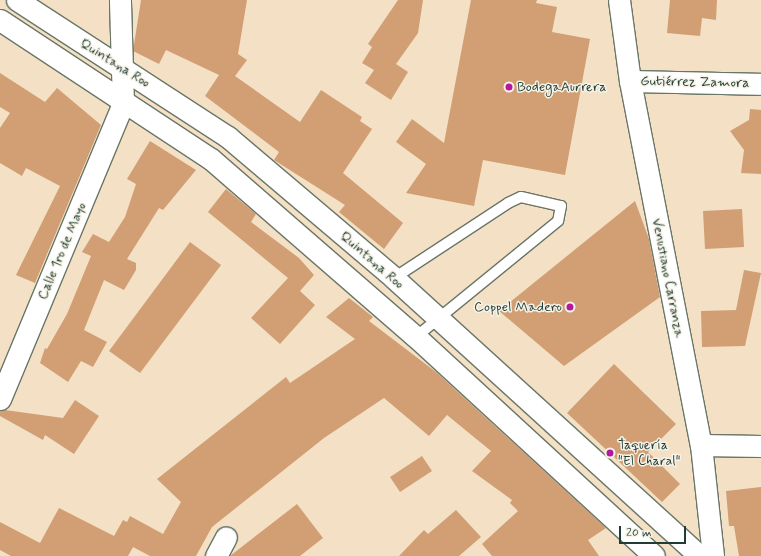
<!DOCTYPE html>
<html>
<head>
<meta charset="utf-8">
<style>
	body { margin:0 }
	#map { position:relative; width:761px; height:556px; overflow:hidden; background:#f3e0c5; font-family:Mynerve,sans-serif }
	div>[style] { position:absolute }
	.building>* { inset:0; background:#d19f73 }
	.roads { filter:drop-shadow(1px 0 #697667) drop-shadow(-1px 0 #697667) drop-shadow(0 1px #697667) drop-shadow(0 -1px #697667) }
	.service>* { height:10px; margin:-5px; padding:0 5px; transform-origin:5px; border-radius:5px; background:#fff }
	.minor>* { height:21px; margin:-10.5px; padding:0 10.5px; transform-origin:10.5px; border-radius:10.5px; background:#fff }
	.dots>* { width:11px; height:11px; translate:-50% -50%; box-sizing:border-box; border:2px solid #f7f3e8; border-radius:50% }
	span { translate:-50% -50%; white-space:nowrap; text-align:center; line-height:1.15; -webkit-text-stroke:3px #f7f3e8; paint-order:stroke }
	.street-label { font-size:14px; color:#1f3d34 }
	.poi-label { font-size:14px; color:#1f3d34 }
	.left { translate:0 -50%; text-align:left }
	.right { translate:-100% -50%; text-align:right }
	.scale { position:absolute; left:619px; top:526px; width:67px; height:18px; box-sizing:border-box; border:2px solid #1f3d34; border-top:0; padding-left:5px; font-size:12px; line-height:14px; white-space:nowrap; color:#1f3d34; -webkit-text-stroke:3px #f7f3e8; paint-order:stroke }
</style>
</head>
<body>
<div id="map">
	<div class="building">
		<div style="clip-path:polygon(141px 0,247px 0,238px 54px,247px 60px,235px 76px,300px 122px,321px 90px,362px 117px,360px 121px,372px 129px,343px 173px,403px 223px,384px 249px,339px 212px,345px 205px,274px 160px,279px 152px,205px 96px,219px 75px,166px 50px,159px 64px,133px 51px)"></div>
		<div style="clip-path:polygon(398px 0,423px 0,418px 33px,396px 64px,408px 72px,391px 100px,365px 83px,374px 70px,362px 63px,372px 47px,368px 44px)"></div>
		<div style="clip-path:polygon(471px 0,537px 0,536px 3px,557px 7px,552px 32px,590px 39px,565px 175px,483px 160px,474px 206px,406px 193px,426px 164px,396px 142px,412px 119px,444px 143px)"></div>
		<div style="clip-path:polygon(670px 0,717px 0,716px 20px,702px 18px,700px 36px,667px 33px)"></div>
		<div style="clip-path:polygon(0 73px,45px 102px,57px 88px,101px 125px,35px 283px,16px 275px,60px 186px,26px 168px,22px 176px,0 163px,0 128px,10px 113px,0 107px)"></div>
		<div style="clip-path:polygon(750px 109px,761px 110px,761px 174px,741px 173px,744px 150px,730px 131px,749px 120px)"></div>
		<div style="clip-path:polygon(150px 141px,196px 170px,163px 210px,159px 208px,127px 259px,136px 263px,136px 270px,124px 290px,104px 280px,84px 330px,107px 342px,93px 367px,81px 361px,68px 382px,40px 363px,45px 348px,47px 349px,67px 314px,91px 256px,82px 252px,93px 234px,109px 242px,125px 217px,136px 184px,127px 179px)"></div>
		<div style="clip-path:polygon(226px 189px,256px 214px,251px 222px,299px 258px,314px 275px,300px 291px,315px 305px,280px 344px,251px 318px,288px 278px,208px 212px)"></div>
		<div style="clip-path:polygon(635px 201px,649px 239px,660px 297px,564px 366px,499px 311px)"></div>
		<div style="clip-path:polygon(742px 209px,744px 247px,705px 249px,703px 211px)"></div>
		<div style="clip-path:polygon(190px 242px,221px 265px,140px 373px,109px 351px)"></div>
		<div style="clip-path:polygon(744px 270px,761px 273px,745px 346px,702px 347px,701px 311px,736px 310px)"></div>
		<div style="clip-path:polygon(349px 298px,373px 317px,369px 321px,436px 372px,606px 528px,588px 540px,599px 556px,492px 556px,482px 544px,518px 511px,510px 503px,512px 500px,472px 471px,491px 451px,447px 415px,429px 436px,384px 398px,324px 438px,212px 527px,196px 556px,150px 556px,133px 547px,128px 556px,11px 556px,0 550px,0 522px,40px 543px,59px 508px,114px 536px,123px 520px,127px 522px,130px 516px,163px 534px,181px 502px,157px 479px,286px 377px,290px 383px,355px 339px,326px 317px)"></div>
		<div style="clip-path:polygon(614px 364px,676px 424px,648px 452px,680px 484px,662px 502px,567px 413px)"></div>
		<div style="clip-path:polygon(75px 400px,99px 416px,74px 454px,45px 435px,43px 440px,0 416px,0 411px,5px 410px,63px 418px)"></div>
		<div style="clip-path:polygon(422px 456px,432px 471px,400px 492px,390px 477px)"></div>
		<div style="clip-path:polygon(761px 487px,761px 556px,739px 556px,734px 526px,729px 526px,726px 491px)"></div>
		<div style="clip-path:polygon(297px 504px,323px 538px,314px 545px,300px 556px,230px 556px)"></div>
		<div style="clip-path:polygon(456px 510px,481px 537px,459px 556px,399px 556px,424px 530px,428px 534px)"></div>
	</div>
	<div class="roads">
		<div class="service">
			<div style="left:394px;top:278px;width:136px;rotate:-33.3deg"></div>
			<div style="left:508px;top:203px;width:14px;rotate:-25deg"></div>
			<div style="left:521px;top:197px;width:41px;rotate:12.7deg"></div>
			<div style="left:561px;top:206px;width:15px;rotate:101deg"></div>
			<div style="left:558px;top:221px;width:183px;rotate:140.8deg"></div>
		</div>
		<div class="minor">
			<div style="left:17px;top:0;width:252px;rotate:33deg"></div>
			<div style="left:228px;top:137px;width:218px;rotate:40.3deg"></div>
			<div style="left:394px;top:278px;width:413px;rotate:42.3deg"></div>
			<div style="left:619px;top:0;width:82px;rotate:82.3deg"></div>
			<div style="left:630px;top:81px;width:371px;rotate:79deg"></div>
			<div style="left:701px;top:445px;width:112px;rotate:83.8deg"></div>
			<div style="left:0;top:20px;width:253px;rotate:33.4deg"></div>
			<div style="left:211px;top:159px;width:271px;rotate:41deg"></div>
			<div style="left:416px;top:337px;width:323px;rotate:42.6deg"></div>
			<div style="left:630px;top:81px;width:131px;rotate:1.3deg"></div>
			<div style="left:0;top:399px;width:321px;rotate:-67.4deg"></div>
			<div style="left:123px;top:103px;width:103px;rotate:-91.7deg"></div>
			<div style="left:701px;top:445px;width:60px;rotate:1deg"></div>
			<div style="left:216px;top:556px;width:21px;rotate:-62deg"></div>
		</div>
	</div>
	<div class="dots">
		<div style="left:509px;top:87px;background:#b5179e"></div>
		<div style="left:570px;top:307px;background:#b5179e"></div>
		<div style="left:610px;top:453px;background:#b5179e"></div>
	</div>
	<div class="street-label">
		<span style="left:115px;top:63px;rotate:32deg">Quintana Roo</span>
		<span style="left:695px;top:82px;rotate:1deg">Gutiérrez Zamora</span>
		<span style="left:62px;top:251px;rotate:-67deg">Calle 1ro de Mayo</span>
		<span style="left:372px;top:260px;rotate:41deg">Quintana Roo</span>
		<span style="left:668px;top:278px;rotate:79deg">Venustiano Carranza</span>
	</div>
	<div class="poi-label">
		<span class="left" style="left:517px;top:87px">BodegaAurrera</span>
		<span class="right" style="left:562px;top:307px">Coppel Madero</span>
		<span class="left" style="left:618px;top:453px">Taquería<br>"El Charal"</span>
	</div>
	<div class="scale">20 m</div>
</div>
</body>
</html>
